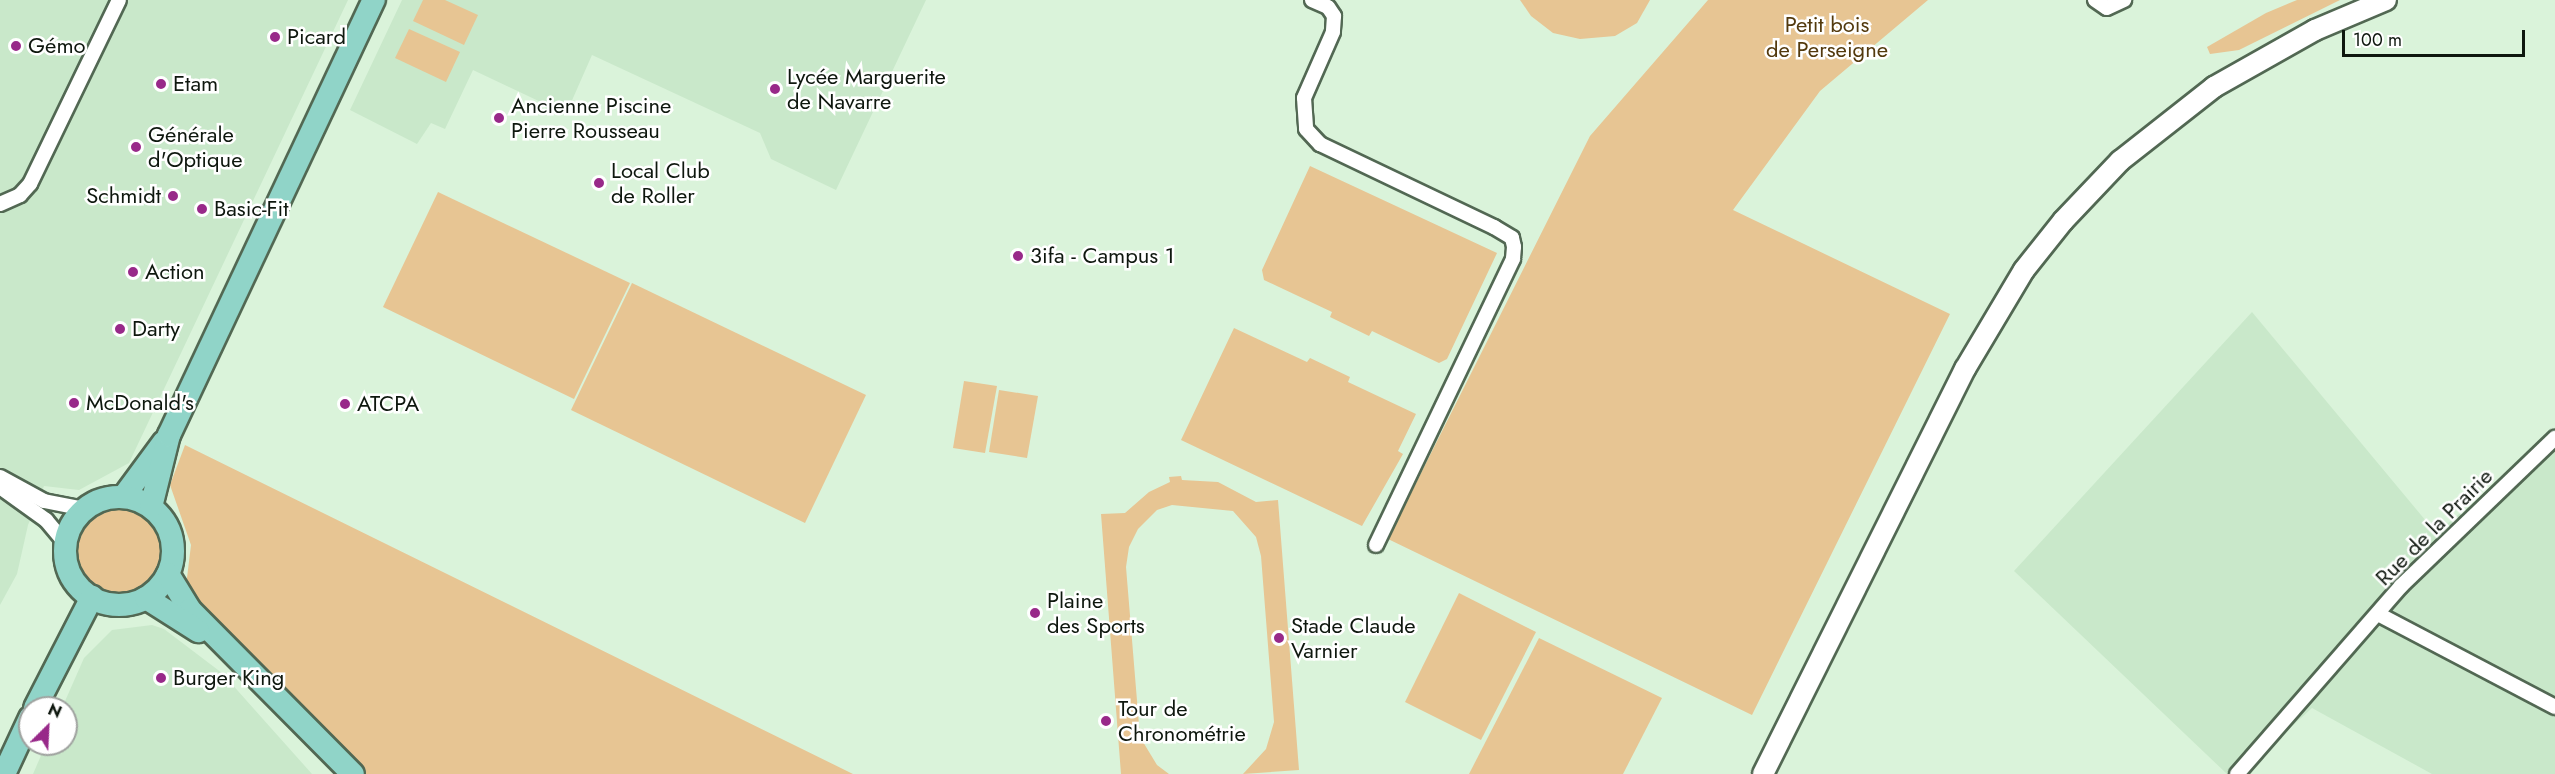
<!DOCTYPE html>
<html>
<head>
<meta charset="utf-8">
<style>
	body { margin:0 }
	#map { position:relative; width:2555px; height:774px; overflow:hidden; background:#daf3da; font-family:Jost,sans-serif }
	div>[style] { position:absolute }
	.built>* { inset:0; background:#c9e8ca }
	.green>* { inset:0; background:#e7c593 }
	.round { border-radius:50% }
	.roads { filter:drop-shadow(2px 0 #526853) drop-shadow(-2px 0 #526853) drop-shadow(0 2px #526853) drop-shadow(0 -2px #526853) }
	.minor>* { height:14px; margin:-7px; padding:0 7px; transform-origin:7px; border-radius:7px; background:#fff }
	.secondary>* { height:20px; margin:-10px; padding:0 10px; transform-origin:10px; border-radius:10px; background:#fff }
	.primary>* { height:22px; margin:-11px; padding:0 11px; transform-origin:11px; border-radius:11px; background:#90d4c8 }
	.primary>.ring { margin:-11px; padding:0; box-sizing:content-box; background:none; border:22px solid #90d4c8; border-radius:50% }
	.dots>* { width:16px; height:16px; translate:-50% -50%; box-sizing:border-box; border:3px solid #fff; border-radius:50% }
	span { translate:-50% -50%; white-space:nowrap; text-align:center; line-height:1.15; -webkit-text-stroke:5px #fff; paint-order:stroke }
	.park-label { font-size:22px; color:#533a0e }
	.poi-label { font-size:22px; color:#0e170e }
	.left { translate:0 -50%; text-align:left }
	.right { translate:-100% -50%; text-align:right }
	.street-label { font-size:22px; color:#0e170e }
	.north { position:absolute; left:18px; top:696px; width:60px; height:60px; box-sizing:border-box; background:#fff; border:2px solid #9fa29f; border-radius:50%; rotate:24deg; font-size:16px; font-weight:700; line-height:24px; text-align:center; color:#0e170e }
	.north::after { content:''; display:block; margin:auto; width:21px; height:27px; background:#982989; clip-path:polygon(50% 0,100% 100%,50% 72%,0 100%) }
	.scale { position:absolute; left:2342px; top:30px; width:183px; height:27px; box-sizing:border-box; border:3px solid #0e170e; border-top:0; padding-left:8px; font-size:18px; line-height:21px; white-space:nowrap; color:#0e170e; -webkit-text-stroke:4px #fff; paint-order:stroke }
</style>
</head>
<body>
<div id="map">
	<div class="built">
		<div style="clip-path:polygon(0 0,348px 0,129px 463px,79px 490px,44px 486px,28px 525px,17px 574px,0 605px)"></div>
		<div style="clip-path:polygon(402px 0,926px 0,836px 190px,771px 159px,760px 133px,592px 55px,566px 114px,473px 70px,445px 129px,431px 123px,417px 144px,350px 110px)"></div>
		<div style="clip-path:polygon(2252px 312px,2436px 533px,2555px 435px,2555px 774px,2432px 774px,2312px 708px,2240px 774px,2227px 774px,2014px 571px)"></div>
		<div style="clip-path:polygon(152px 625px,164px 629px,222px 673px,312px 774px,33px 774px,46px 744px,66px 744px,66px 708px,62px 708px,84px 658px,112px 630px)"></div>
	</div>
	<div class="green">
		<div style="clip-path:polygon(423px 0,445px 0,478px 15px,464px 45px,413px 21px)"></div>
		<div style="clip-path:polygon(1520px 0,1650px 0,1637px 23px,1615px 36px,1580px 39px,1553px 33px,1531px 16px)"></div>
		<div style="clip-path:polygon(1708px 0,1928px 0,1820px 91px,1733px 210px,1950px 314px,1752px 715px,1388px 539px,1590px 136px)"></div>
		<div style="clip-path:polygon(2297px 0,2340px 0,2239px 50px,2210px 54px,2207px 47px,2266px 13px)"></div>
		<div style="clip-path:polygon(409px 29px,460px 52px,446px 82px,395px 58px)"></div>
		<div style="clip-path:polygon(1310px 166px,1497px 253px,1447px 359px,1439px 363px,1372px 331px,1369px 336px,1330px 317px,1332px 312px,1264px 280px,1262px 270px)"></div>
		<div style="clip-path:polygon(438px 192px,630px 283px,574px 399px,383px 307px)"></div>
		<div style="clip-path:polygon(632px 283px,866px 395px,805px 523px,571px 410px)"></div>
		<div style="clip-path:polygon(1234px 328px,1307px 362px,1310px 358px,1350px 377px,1348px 382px,1416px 414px,1398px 451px,1403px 454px,1362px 526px,1181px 440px)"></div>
		<div style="clip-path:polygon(964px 381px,997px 386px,985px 453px,953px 448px)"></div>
		<div style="clip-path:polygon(999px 390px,1038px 396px,1027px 458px,989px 452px)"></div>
		<div style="clip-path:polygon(185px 445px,853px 774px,364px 774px,186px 586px,191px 545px,170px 485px)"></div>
		<div style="clip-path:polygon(1181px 476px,1182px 480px,1218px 482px,1256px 502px,1278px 500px,1299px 770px,1243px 774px,1266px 749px,1274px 722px,1261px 556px,1256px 537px,1233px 511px,1172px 505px,1157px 510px,1138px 529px,1129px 547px,1126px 567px,1140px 737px,1157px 765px,1169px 774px,1121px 774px,1101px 514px,1125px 513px,1149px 492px,1170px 482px,1169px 477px)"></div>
		<div class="round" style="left:73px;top:506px;width:90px;height:90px"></div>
		<div style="clip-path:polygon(1459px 593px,1536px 632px,1481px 740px,1405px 702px)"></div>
		<div style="clip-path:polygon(1539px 638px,1662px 698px,1623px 774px,1469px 774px)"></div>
	</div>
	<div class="roads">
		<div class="minor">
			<div style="left:1312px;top:0;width:17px;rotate:24deg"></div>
			<div style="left:1328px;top:7px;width:11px;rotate:56deg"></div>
			<div style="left:1334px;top:16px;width:16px;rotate:94deg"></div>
			<div style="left:1333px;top:32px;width:72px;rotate:113.7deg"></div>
			<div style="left:1304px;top:98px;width:31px;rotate:86deg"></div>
			<div style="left:1306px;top:129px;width:21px;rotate:47deg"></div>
			<div style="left:1320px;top:144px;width:193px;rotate:25.5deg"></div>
			<div style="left:1494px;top:227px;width:21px;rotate:31deg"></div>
			<div style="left:1512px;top:238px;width:9px;rotate:77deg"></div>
			<div style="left:1514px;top:247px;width:12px;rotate:95deg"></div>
			<div style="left:1513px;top:259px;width:317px;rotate:115.6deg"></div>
			<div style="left:2095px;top:0;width:14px;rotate:34deg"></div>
			<div style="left:2107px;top:8px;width:19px;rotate:-25deg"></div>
			<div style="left:0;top:204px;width:22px;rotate:-24deg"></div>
			<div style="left:20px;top:195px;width:15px;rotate:-48deg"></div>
			<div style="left:30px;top:184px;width:204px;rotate:-64.2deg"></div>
			<div style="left:0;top:477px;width:50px;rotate:28.6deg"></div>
			<div style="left:44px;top:501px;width:42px;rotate:11deg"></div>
			<div style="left:0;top:487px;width:57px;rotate:35.7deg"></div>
			<div style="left:46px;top:520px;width:30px;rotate:50deg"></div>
			<div style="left:2378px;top:614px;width:200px;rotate:27.7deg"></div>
			<div style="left:2237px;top:774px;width:249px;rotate:-48.9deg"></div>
			<div style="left:2401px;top:586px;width:214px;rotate:-43.9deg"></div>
		</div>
		<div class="secondary">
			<div style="left:1763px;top:774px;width:453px;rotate:-63.5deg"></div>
			<div style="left:1965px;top:369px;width:115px;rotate:-59.2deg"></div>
			<div style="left:2024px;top:270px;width:63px;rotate:-51.5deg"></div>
			<div style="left:2063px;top:221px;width:83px;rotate:-46.5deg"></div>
			<div style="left:2120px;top:161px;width:120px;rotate:-38.2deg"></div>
			<div style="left:2214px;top:87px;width:116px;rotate:-29.4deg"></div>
			<div style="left:2315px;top:30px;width:77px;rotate:-22.9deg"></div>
		</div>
		<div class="primary">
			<div style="left:124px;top:496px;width:67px;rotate:-53.5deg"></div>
			<div class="ring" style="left:65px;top:497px;width:86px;height:86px"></div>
			<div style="left:151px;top:507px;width:74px;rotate:-76deg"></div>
			<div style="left:169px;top:435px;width:481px;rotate:-64.8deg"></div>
			<div style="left:168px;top:574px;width:42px;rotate:58.6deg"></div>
			<div style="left:190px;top:610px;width:231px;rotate:45.2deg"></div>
			<div style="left:146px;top:598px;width:62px;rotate:32.4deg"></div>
			<div style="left:35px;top:708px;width:125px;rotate:-62.8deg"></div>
			<div style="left:4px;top:774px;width:62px;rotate:-65.1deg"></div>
		</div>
	</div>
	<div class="dots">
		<div style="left:275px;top:37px;background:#982989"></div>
		<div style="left:16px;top:46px;background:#982989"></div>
		<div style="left:161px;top:84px;background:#982989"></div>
		<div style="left:775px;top:89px;background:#982989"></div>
		<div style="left:499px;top:118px;background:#982989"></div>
		<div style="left:136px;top:147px;background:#982989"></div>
		<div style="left:599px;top:183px;background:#982989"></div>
		<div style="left:173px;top:196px;background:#982989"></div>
		<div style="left:202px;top:209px;background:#982989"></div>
		<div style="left:1018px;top:256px;background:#982989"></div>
		<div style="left:133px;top:272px;background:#982989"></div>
		<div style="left:120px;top:329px;background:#982989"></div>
		<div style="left:74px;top:403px;background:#982989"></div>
		<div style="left:345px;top:404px;background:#982989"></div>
		<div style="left:1035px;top:613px;background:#982989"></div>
		<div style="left:1279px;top:638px;background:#982989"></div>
		<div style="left:161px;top:678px;background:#982989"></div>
		<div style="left:1106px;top:721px;background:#982989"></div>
	</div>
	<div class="park-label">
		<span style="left:1827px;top:37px">Petit bois<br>de Perseigne</span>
	</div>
	<div class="poi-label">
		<span class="left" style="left:287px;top:37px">Picard</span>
		<span class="left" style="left:28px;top:46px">Gémo</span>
		<span class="left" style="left:787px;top:89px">Lycée Marguerite<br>de Navarre</span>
		<span class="left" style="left:173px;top:84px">Etam</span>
		<span class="left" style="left:511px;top:118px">Ancienne Piscine<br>Pierre Rousseau</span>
		<span class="left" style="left:148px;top:147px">Générale<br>d'Optique</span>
		<span class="left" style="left:611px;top:183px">Local Club<br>de Roller</span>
		<span class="right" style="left:161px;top:196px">Schmidt</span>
		<span class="left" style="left:214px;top:209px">Basic-Fit</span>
		<span class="left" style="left:1030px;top:256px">3ifa - Campus 1</span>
		<span class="left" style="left:145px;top:272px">Action</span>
		<span class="left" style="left:132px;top:329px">Darty</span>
		<span class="left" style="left:86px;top:403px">McDonald's</span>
		<span class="left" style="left:357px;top:404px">ATCPA</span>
		<span class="left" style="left:1047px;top:613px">Plaine<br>des Sports</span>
		<span class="left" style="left:1291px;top:638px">Stade Claude<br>Varnier</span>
		<span class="left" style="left:173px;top:678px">Burger King</span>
		<span class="left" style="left:1118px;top:721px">Tour de<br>Chronométrie</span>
	</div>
	<div class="street-label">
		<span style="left:2434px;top:527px;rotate:-45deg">Rue de la Prairie</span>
	</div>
	<div class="north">N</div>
	<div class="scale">100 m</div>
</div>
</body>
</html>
